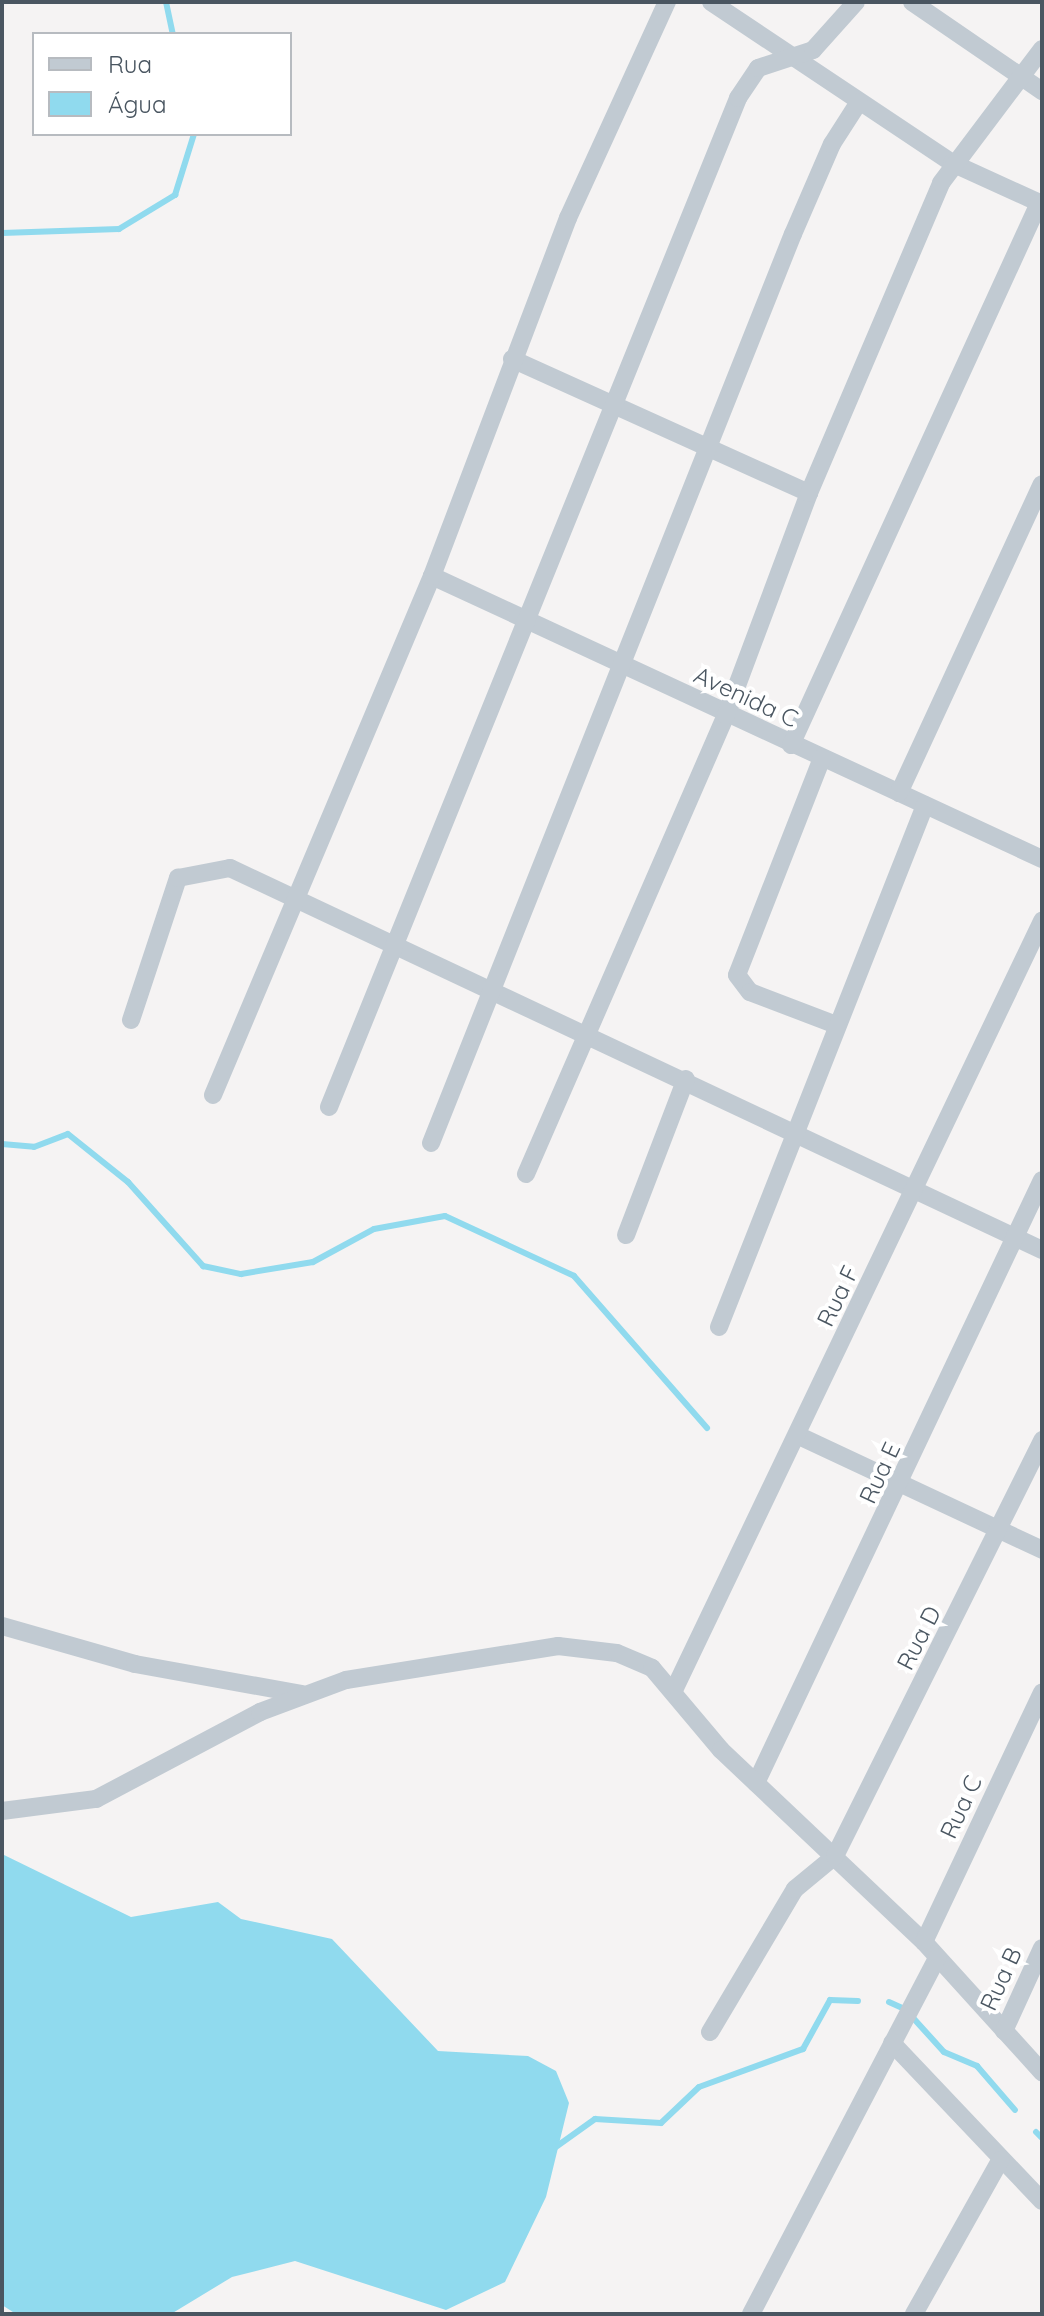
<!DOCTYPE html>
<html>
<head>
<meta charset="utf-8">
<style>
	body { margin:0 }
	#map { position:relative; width:1044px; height:2316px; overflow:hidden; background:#f5f3f3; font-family:Quicksand,sans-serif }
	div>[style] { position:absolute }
	.water>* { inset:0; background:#90daee }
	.stream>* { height:6px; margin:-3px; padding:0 3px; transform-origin:3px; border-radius:3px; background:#90daee }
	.minor>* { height:18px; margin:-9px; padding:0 9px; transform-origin:9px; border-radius:9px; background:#c1cad2 }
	span { translate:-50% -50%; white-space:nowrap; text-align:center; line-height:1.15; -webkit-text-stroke:8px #fff; paint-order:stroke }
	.street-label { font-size:24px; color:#4a5661 }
	.frame { position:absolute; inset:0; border:4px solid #4a5661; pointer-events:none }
	.legend { position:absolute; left:32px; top:32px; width:260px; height:104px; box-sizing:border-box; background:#fff; border:2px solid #b7bbc0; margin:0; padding:10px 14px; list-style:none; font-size:24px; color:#4a5661 }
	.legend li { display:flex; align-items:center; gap:16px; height:40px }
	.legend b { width:40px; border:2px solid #b7bbc0 }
</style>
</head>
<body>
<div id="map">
	<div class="water">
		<div style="clip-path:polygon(2px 1854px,131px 1917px,218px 1902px,241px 1919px,332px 1939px,438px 2051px,528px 2056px,556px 2071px,569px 2103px,546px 2197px,505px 2282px,446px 2310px,295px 2261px,232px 2277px,171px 2314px,16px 2314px,2px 2305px)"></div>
	</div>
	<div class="stream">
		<div style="left:166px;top:2px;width:33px;rotate:78deg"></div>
		<div style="left:2px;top:233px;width:117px;rotate:-2deg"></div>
		<div style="left:119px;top:229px;width:66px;rotate:-31.3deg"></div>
		<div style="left:175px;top:195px;width:64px;rotate:-72.7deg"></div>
		<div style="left:2px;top:1144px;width:32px;rotate:5deg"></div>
		<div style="left:34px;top:1147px;width:36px;rotate:-21deg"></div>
		<div style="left:68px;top:1134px;width:77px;rotate:38.7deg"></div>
		<div style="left:128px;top:1182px;width:113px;rotate:48.2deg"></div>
		<div style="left:203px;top:1266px;width:39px;rotate:12deg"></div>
		<div style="left:241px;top:1274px;width:73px;rotate:-9.5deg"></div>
		<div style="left:313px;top:1262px;width:69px;rotate:-28.4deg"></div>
		<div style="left:374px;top:1229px;width:72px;rotate:-10.4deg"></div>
		<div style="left:445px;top:1216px;width:142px;rotate:24.9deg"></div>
		<div style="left:574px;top:1276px;width:202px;rotate:48.8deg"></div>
		<div style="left:889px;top:2002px;width:17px;rotate:24deg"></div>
		<div style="left:905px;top:2009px;width:58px;rotate:47.8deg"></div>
		<div style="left:944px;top:2052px;width:36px;rotate:23deg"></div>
		<div style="left:977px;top:2066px;width:58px;rotate:49.2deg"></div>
		<div style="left:1036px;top:2132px;width:8px;rotate:45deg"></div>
		<div style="left:553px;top:2149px;width:52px;rotate:-35.5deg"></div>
		<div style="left:595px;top:2119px;width:66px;rotate:3.5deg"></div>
		<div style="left:661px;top:2123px;width:52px;rotate:-43.5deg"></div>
		<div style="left:699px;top:2087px;width:111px;rotate:-20.1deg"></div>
		<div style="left:803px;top:2049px;width:56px;rotate:-61.1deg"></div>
		<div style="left:830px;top:2000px;width:28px;rotate:2deg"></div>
	</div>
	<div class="minor">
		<div style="left:711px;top:2px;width:290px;rotate:33.7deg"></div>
		<div style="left:952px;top:163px;width:99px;rotate:24.5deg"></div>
		<div style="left:912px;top:2px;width:158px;rotate:34.4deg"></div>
		<div style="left:512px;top:359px;width:326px;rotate:24.3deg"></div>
		<div style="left:432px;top:576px;width:672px;rotate:24.89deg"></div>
		<div style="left:791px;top:745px;width:596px;rotate:-65.41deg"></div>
		<div style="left:822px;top:758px;width:233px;rotate:111.4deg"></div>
		<div style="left:737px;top:975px;width:21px;rotate:53deg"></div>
		<div style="left:750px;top:992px;width:90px;rotate:20.9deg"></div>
		<div style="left:899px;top:793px;width:340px;rotate:-65.2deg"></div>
		<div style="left:131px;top:1020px;width:150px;rotate:-71.7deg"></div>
		<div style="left:178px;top:878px;width:53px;rotate:-10.9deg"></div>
		<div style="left:230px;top:868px;width:897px;rotate:25.19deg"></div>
		<div style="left:213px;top:1095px;width:563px;rotate:-67.12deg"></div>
		<div style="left:432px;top:576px;width:383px;rotate:-69.2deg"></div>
		<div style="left:568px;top:218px;width:238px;rotate:-65.4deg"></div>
		<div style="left:329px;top:1107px;width:1089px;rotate:-67.93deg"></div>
		<div style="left:738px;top:98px;width:36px;rotate:-56deg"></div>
		<div style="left:758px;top:68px;width:58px;rotate:-18.1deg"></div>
		<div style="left:813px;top:50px;width:64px;rotate:-48.1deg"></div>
		<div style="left:431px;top:1143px;width:978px;rotate:-68.29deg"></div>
		<div style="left:793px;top:234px;width:98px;rotate:-66.6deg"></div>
		<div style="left:832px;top:144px;width:50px;rotate:-57.3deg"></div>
		<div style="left:526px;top:1174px;width:501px;rotate:-66.46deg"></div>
		<div style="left:726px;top:715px;width:237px;rotate:-69.5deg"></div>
		<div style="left:809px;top:493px;width:337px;rotate:-66.9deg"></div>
		<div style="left:941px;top:183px;width:168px;rotate:-53deg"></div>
		<div style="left:626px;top:1235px;width:167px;rotate:-69deg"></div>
		<div style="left:719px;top:1327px;width:561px;rotate:-68.46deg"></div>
		<div style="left:797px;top:1435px;width:271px;rotate:25.1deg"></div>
		<div style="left:2px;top:1626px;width:138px;rotate:15.9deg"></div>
		<div style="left:135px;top:1664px;width:170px;rotate:10.2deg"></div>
		<div style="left:674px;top:1690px;width:853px;rotate:-64.43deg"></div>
		<div style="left:756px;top:1783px;width:667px;rotate:-64.63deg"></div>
		<div style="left:2px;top:1811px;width:95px;rotate:-7.3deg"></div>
		<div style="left:96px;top:1799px;width:186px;rotate:-27.9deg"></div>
		<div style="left:260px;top:1712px;width:92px;rotate:-20.4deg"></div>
		<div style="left:346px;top:1680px;width:215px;rotate:-9.1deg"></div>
		<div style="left:558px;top:1646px;width:59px;rotate:6.8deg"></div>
		<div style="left:617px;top:1653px;width:38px;rotate:23deg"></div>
		<div style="left:652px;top:1668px;width:107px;rotate:49.9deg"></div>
		<div style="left:721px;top:1750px;width:279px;rotate:43.4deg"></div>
		<div style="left:924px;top:1942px;width:176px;rotate:47.8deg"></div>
		<div style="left:924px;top:1942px;width:276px;rotate:-64.7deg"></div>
		<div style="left:1004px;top:2031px;width:91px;rotate:-65.4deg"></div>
		<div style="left:710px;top:2032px;width:166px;rotate:-59.3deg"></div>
		<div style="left:795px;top:1889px;width:52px;rotate:-39.5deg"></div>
		<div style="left:835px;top:1856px;width:465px;rotate:-63.5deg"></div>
		<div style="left:892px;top:2043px;width:218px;rotate:46.5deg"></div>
		<div style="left:751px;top:2314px;width:402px;rotate:-62.4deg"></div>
		<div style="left:914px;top:2314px;width:176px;rotate:-60.7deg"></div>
	</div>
	<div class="street-label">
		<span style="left:746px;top:697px;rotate:25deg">Avenida C</span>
		<span style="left:838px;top:1296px;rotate:-64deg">Rua F</span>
		<span style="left:880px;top:1473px;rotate:-65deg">Rua E</span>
		<span style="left:919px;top:1638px;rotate:-63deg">Rua D</span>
		<span style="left:961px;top:1807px;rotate:-65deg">Rua C</span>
		<span style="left:1001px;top:1979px;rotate:-65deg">Rua B</span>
	</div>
	<div class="frame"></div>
	<ul class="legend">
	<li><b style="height:10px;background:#c1cad2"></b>Rua</li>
	<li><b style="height:22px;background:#90daee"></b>Água</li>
	</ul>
</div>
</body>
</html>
